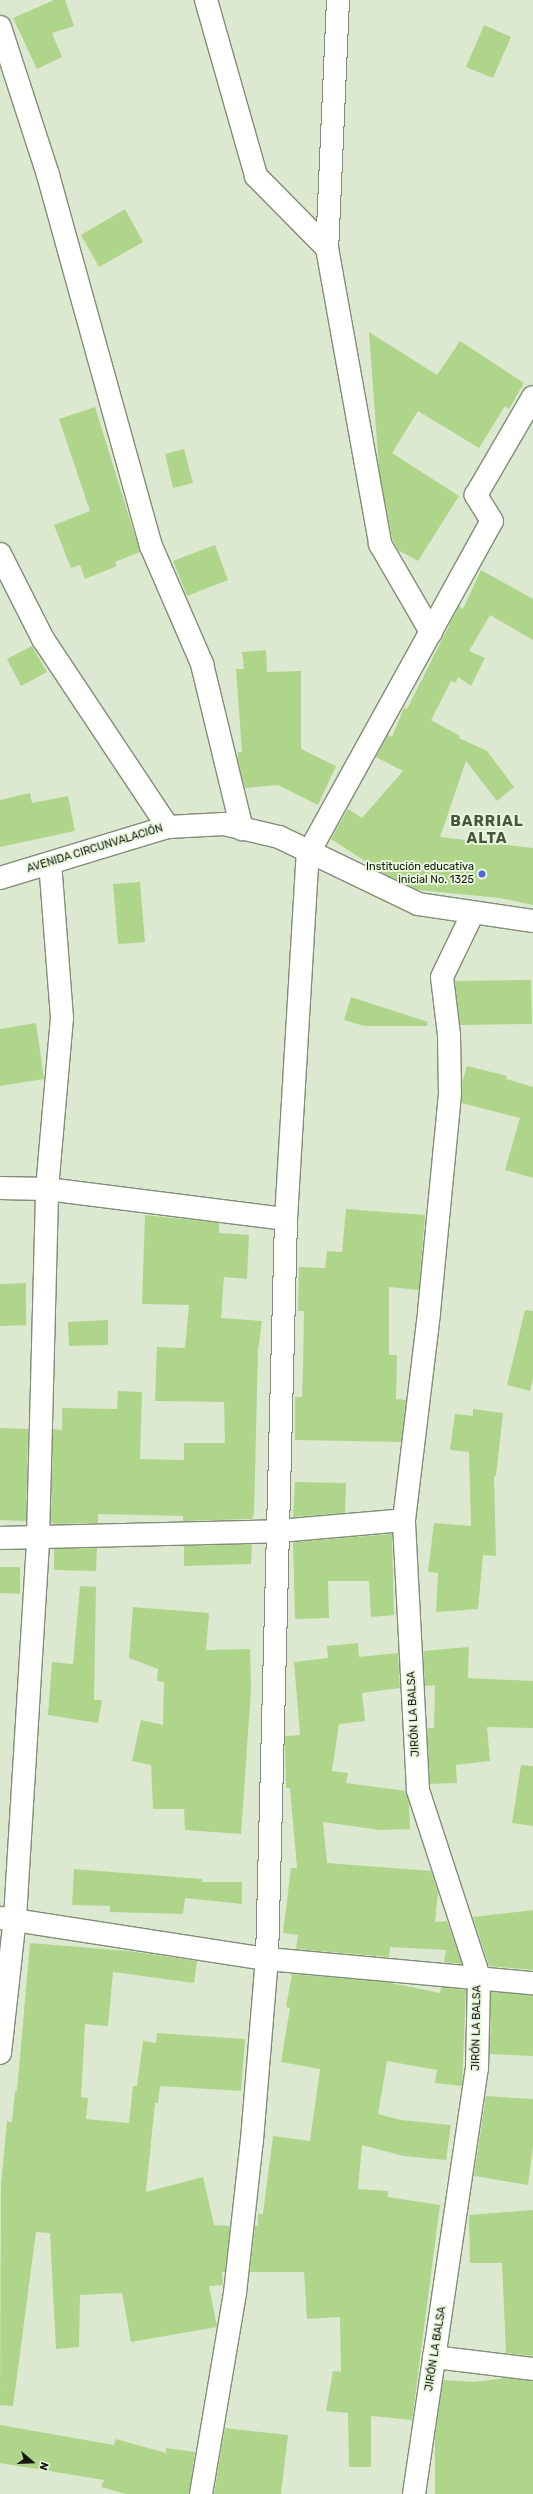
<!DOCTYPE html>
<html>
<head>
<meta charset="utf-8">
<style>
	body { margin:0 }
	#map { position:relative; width:533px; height:2494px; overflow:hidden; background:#dce9d0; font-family:Rubik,sans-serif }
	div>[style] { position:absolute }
	.building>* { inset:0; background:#afd58b }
	.roads { filter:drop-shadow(1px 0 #818d76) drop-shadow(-1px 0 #818d76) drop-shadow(0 1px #818d76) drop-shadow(0 -1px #818d76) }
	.street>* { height:22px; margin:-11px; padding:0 11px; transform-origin:11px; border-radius:11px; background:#fff }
	.dots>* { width:11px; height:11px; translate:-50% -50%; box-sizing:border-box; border:2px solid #e9f7dd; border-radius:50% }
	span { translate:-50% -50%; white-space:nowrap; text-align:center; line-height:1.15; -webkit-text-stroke:4px #e9f7dd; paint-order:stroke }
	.street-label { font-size:11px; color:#141810 }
	.poi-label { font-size:11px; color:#141810 }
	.right { translate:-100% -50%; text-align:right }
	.district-label { font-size:15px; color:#4a5540; font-weight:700; letter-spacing:1px }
	.north { position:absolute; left:12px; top:2442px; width:40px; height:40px; -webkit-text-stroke:3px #e9f7dd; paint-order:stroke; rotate:109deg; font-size:11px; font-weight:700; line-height:16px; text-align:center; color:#141810 }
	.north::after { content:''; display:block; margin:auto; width:14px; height:18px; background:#141810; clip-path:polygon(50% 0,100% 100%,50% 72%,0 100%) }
</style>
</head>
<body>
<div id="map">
	<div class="building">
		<div style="clip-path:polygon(54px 0,65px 0,74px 26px,52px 33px,62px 57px,37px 69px,13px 18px)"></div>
		<div style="clip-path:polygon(484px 25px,511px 37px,493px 78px,466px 67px)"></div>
		<div style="clip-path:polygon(125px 209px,143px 242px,99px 267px,81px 235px)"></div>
		<div style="clip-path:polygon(369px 332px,437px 375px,460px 341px,524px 383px,509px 409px,505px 406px,479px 448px,418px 411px,392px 453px,459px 496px,418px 561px,398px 550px,392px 538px,379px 470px)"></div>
		<div style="clip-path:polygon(95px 407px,140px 552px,115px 562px,117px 566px,85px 579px,80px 565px,71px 568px,54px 525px,90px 511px,59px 419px)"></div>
		<div style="clip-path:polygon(184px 449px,193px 483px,173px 488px,165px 454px)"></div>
		<div style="clip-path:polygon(215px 545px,228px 580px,187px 596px,173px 561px)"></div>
		<div style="clip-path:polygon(481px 570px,533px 599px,533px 640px,490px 615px,469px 651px,485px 658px,471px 686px,458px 677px,455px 683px,451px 681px,431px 720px,460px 736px,459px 738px,487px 751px,514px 787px,497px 801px,466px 761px,440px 837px,533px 848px,533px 905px,500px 898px,418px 890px,388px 876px,331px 839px,348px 809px,362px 818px,403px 771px,376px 757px,388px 735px,392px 737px,404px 708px,407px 709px,459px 606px,463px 609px)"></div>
		<div style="clip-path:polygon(32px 646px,47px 672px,21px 686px,7px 659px)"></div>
		<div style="clip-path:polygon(266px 650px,267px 672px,301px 671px,301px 749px,336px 766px,318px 805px,278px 785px,245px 788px,238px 761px,238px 752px,242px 752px,236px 669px,244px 669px,242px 652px)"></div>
		<div style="clip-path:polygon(30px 793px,32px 803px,68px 796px,75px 831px,0 847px,0 800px)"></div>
		<div style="clip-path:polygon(140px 882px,145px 942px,118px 944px,113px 884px)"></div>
		<div style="clip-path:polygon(531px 980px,532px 1024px,460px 1025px,455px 981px)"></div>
		<div style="clip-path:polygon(351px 997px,428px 1022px,427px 1026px,364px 1026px,344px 1020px)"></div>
		<div style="clip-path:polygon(36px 1023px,44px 1079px,0 1086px,0 1029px)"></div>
		<div style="clip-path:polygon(467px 1066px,507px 1076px,506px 1079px,533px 1087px,533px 1178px,505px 1170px,520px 1118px,462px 1103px,462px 1082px)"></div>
		<div style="clip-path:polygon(346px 1209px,425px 1215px,419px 1290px,389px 1287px,389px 1355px,397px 1355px,396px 1399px,406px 1400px,401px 1442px,295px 1440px,295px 1397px,302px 1397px,303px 1366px,304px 1311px,298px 1311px,299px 1267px,325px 1268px,327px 1251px,342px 1252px)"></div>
		<div style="clip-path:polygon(145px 1215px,219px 1223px,219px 1233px,249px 1235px,247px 1279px,224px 1277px,221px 1318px,262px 1321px,258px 1351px,254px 1514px,252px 1519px,183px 1521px,183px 1516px,98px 1514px,98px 1523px,54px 1524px,51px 1522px,53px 1429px,62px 1430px,62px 1408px,117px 1409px,118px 1391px,142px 1392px,140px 1459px,184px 1460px,184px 1443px,225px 1443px,224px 1402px,155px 1401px,157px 1347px,185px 1348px,189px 1305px,142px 1304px)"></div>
		<div style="clip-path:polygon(26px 1283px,26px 1325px,0 1326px,0 1284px)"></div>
		<div style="clip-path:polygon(525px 1310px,533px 1311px,533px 1378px,530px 1391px,507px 1385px)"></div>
		<div style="clip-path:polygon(108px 1320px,108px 1345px,69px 1346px,68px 1322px)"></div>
		<div style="clip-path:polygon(473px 1409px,503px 1413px,496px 1476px,494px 1475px,496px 1556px,483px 1555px,478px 1609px,436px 1612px,438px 1573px,428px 1572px,434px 1523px,471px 1526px,469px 1452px,450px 1450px,455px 1414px,473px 1416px)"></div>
		<div style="clip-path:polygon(0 1428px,28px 1429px,26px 1521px,0 1520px)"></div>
		<div style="clip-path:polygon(295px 1482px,346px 1483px,345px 1513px,293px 1517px)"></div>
		<div style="clip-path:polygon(392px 1534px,394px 1615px,371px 1617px,369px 1581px,328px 1581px,329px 1618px,295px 1619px,293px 1542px)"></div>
		<div style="clip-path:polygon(252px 1544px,251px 1564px,184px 1566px,184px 1546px)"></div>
		<div style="clip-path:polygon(97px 1548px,96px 1571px,54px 1570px,54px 1549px)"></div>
		<div style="clip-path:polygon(0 1567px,20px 1567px,20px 1594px,0 1593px)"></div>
		<div style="clip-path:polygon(80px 1586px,96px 1587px,94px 1700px,102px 1700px,98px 1723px,48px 1715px,52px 1662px,73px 1664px)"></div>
		<div style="clip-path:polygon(133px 1607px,209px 1613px,206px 1650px,250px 1649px,251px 1690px,241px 1834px,185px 1830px,184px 1809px,153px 1809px,151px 1765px,132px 1761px,141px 1720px,163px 1725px,164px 1682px,157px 1681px,158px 1669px,129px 1658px)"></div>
		<div style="clip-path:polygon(358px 1643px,359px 1657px,398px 1653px,400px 1688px,362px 1693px,365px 1721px,339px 1724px,332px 1771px,348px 1773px,346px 1783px,406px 1791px,409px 1803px,410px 1829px,380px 1830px,323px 1822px,327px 1863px,431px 1871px,438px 1892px,435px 1922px,447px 1921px,462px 1964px,444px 1962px,446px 1950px,390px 1947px,389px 1957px,296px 1949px,298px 1935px,283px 1933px,291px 1868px,297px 1868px,290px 1788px,286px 1788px,285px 1748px,285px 1736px,300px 1735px,294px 1662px,328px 1658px,327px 1646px)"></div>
		<div style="clip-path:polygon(469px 1647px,468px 1678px,533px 1681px,533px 1728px,487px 1727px,490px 1761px,456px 1765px,457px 1783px,430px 1784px,427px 1728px,434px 1728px,435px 1685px,425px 1686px,423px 1651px)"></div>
		<div style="clip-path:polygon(521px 1765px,533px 1766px,533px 1826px,512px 1823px)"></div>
		<div style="clip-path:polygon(74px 1869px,202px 1879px,202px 1882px,242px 1882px,242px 1904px,185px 1898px,183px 1914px,110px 1912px,110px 1906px,72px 1905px)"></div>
		<div style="clip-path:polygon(533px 1910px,533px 1970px,489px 1966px,473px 1917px)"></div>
		<div style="clip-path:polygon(30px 1943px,128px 1951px,197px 1961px,194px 1983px,113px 1972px,108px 2026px,85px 2024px,81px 2097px,88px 2098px,86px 2119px,129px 2123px,133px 2086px,137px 2086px,143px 2041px,156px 2043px,157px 2033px,245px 2039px,241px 2091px,160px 2086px,158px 2103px,155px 2103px,146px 2192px,203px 2177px,214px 2225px,230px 2226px,225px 2272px,222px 2272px,223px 2285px,209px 2286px,217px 2327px,131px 2342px,122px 2293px,80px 2295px,79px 2347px,56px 2349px,50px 2233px,36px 2232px,13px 2406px,0 2405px,1px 2185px,7px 2121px,12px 2122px,15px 2091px,17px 2091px)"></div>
		<div style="clip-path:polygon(292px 1974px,386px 1982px,440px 1993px,441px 1987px,466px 1990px,462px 2086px,435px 2083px,437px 2070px,387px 2061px,378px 2114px,401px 2120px,451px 2125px,446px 2160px,404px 2156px,362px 2145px,358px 2189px,388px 2191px,388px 2197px,440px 2205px,412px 2420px,371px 2416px,371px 2467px,349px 2467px,348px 2413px,326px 2411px,333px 2371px,341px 2372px,340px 2317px,307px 2319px,304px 2272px,250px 2272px,255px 2226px,258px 2226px,258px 2214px,263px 2214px,273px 2136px,310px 2141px,320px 2069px,281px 2062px,290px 2008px,286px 2007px)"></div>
		<div style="clip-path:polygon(491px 1992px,533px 1995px,533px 2056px,490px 2054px)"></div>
		<div style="clip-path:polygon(486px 2096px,533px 2099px,533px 2146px,528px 2185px,474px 2176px)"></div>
		<div style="clip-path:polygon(533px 2210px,533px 2356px,506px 2353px,502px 2263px,470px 2263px,469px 2215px)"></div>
		<div style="clip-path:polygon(506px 2378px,533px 2381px,533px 2494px,435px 2494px,435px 2437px,443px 2380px,474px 2382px)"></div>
		<div style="clip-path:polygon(0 2425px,114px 2445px,116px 2439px,166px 2453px,166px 2448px,195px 2452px,189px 2494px,126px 2494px,101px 2487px,104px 2480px,0 2463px)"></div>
		<div style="clip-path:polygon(225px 2428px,288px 2435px,281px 2494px,214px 2494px)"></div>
	</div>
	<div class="roads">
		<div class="street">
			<div style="left:206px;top:0;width:183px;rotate:74.1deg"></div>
			<div style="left:256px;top:176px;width:101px;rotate:45.4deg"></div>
			<div style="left:338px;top:0;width:248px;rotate:92.5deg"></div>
			<div style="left:327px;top:248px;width:301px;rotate:79.8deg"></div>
			<div style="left:380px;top:544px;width:102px;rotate:59.9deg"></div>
			<div style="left:0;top:27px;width:156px;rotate:72deg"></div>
			<div style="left:48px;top:175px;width:385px;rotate:74.5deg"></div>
			<div style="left:151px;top:546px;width:129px;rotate:66.6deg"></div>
			<div style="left:202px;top:664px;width:170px;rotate:76.4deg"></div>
			<div style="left:0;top:554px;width:95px;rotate:63.2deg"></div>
			<div style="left:43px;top:639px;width:226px;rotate:56.4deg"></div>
			<div style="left:0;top:878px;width:176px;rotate:-16.9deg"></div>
			<div style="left:168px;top:827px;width:56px;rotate:-3.1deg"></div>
			<div style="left:224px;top:824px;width:57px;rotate:13.3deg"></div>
			<div style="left:279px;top:837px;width:154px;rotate:25.7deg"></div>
			<div style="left:418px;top:904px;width:116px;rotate:8.4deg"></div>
			<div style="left:0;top:1188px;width:47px;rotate:1.2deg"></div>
			<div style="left:47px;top:1189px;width:241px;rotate:7.2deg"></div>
			<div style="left:0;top:1538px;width:279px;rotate:-1.4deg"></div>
			<div style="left:279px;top:1531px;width:125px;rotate:-5deg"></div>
			<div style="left:1px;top:1918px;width:269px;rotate:8.8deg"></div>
			<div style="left:267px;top:1959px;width:267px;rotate:5.2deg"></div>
			<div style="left:0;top:2053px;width:136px;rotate:-83.7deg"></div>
			<div style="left:15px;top:1918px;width:381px;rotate:-86.5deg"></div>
			<div style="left:38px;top:1538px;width:349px;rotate:-88.5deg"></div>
			<div style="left:47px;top:1189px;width:172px;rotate:-85deg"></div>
			<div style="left:62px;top:1018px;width:155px;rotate:-94.4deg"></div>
			<div style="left:434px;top:2357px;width:100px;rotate:6.9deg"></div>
			<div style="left:201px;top:2494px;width:204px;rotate:-80.4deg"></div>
			<div style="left:235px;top:2293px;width:154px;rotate:-83.7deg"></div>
			<div style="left:252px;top:2140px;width:182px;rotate:-85.3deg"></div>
			<div style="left:267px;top:1959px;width:740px;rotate:-88.53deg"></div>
			<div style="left:286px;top:1219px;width:366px;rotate:-86.6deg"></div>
			<div style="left:308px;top:854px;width:380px;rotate:-61.1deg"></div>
			<div style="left:492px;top:521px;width:31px;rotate:-122deg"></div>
			<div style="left:476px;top:495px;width:113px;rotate:-59.8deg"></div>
			<div style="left:414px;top:2494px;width:431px;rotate:-81.6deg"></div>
			<div style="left:477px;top:2068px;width:91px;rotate:-88.7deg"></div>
			<div style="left:479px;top:1977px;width:197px;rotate:-108.1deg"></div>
			<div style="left:418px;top:1790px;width:270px;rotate:-93deg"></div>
			<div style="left:404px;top:1520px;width:209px;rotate:-83.1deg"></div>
			<div style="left:429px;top:1312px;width:220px;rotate:-84.5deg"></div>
			<div style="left:450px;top:1093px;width:58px;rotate:-91deg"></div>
			<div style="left:449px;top:1035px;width:58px;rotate:-96.9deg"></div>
			<div style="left:442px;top:977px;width:71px;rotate:-64.2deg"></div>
		</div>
	</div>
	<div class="dots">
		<div style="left:482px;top:874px;background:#4f68dd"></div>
	</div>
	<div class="street-label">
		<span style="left:95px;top:849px;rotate:-17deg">AVENIDA CIRCUNVALACIÓN</span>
		<span style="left:414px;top:1714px;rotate:-93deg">JIRÓN LA BALSA</span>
		<span style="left:477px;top:2028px;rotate:-89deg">JIRÓN LA BALSA</span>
		<span style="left:436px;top:2349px;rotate:-81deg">JIRÓN LA BALSA</span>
	</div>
	<div class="poi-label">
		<span class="right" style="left:474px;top:874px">Institución educativa<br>inicial No. 1325</span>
	</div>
	<div class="district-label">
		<span style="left:487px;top:830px">BARRIAL<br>ALTA</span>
	</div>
	<div class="north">N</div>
</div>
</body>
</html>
